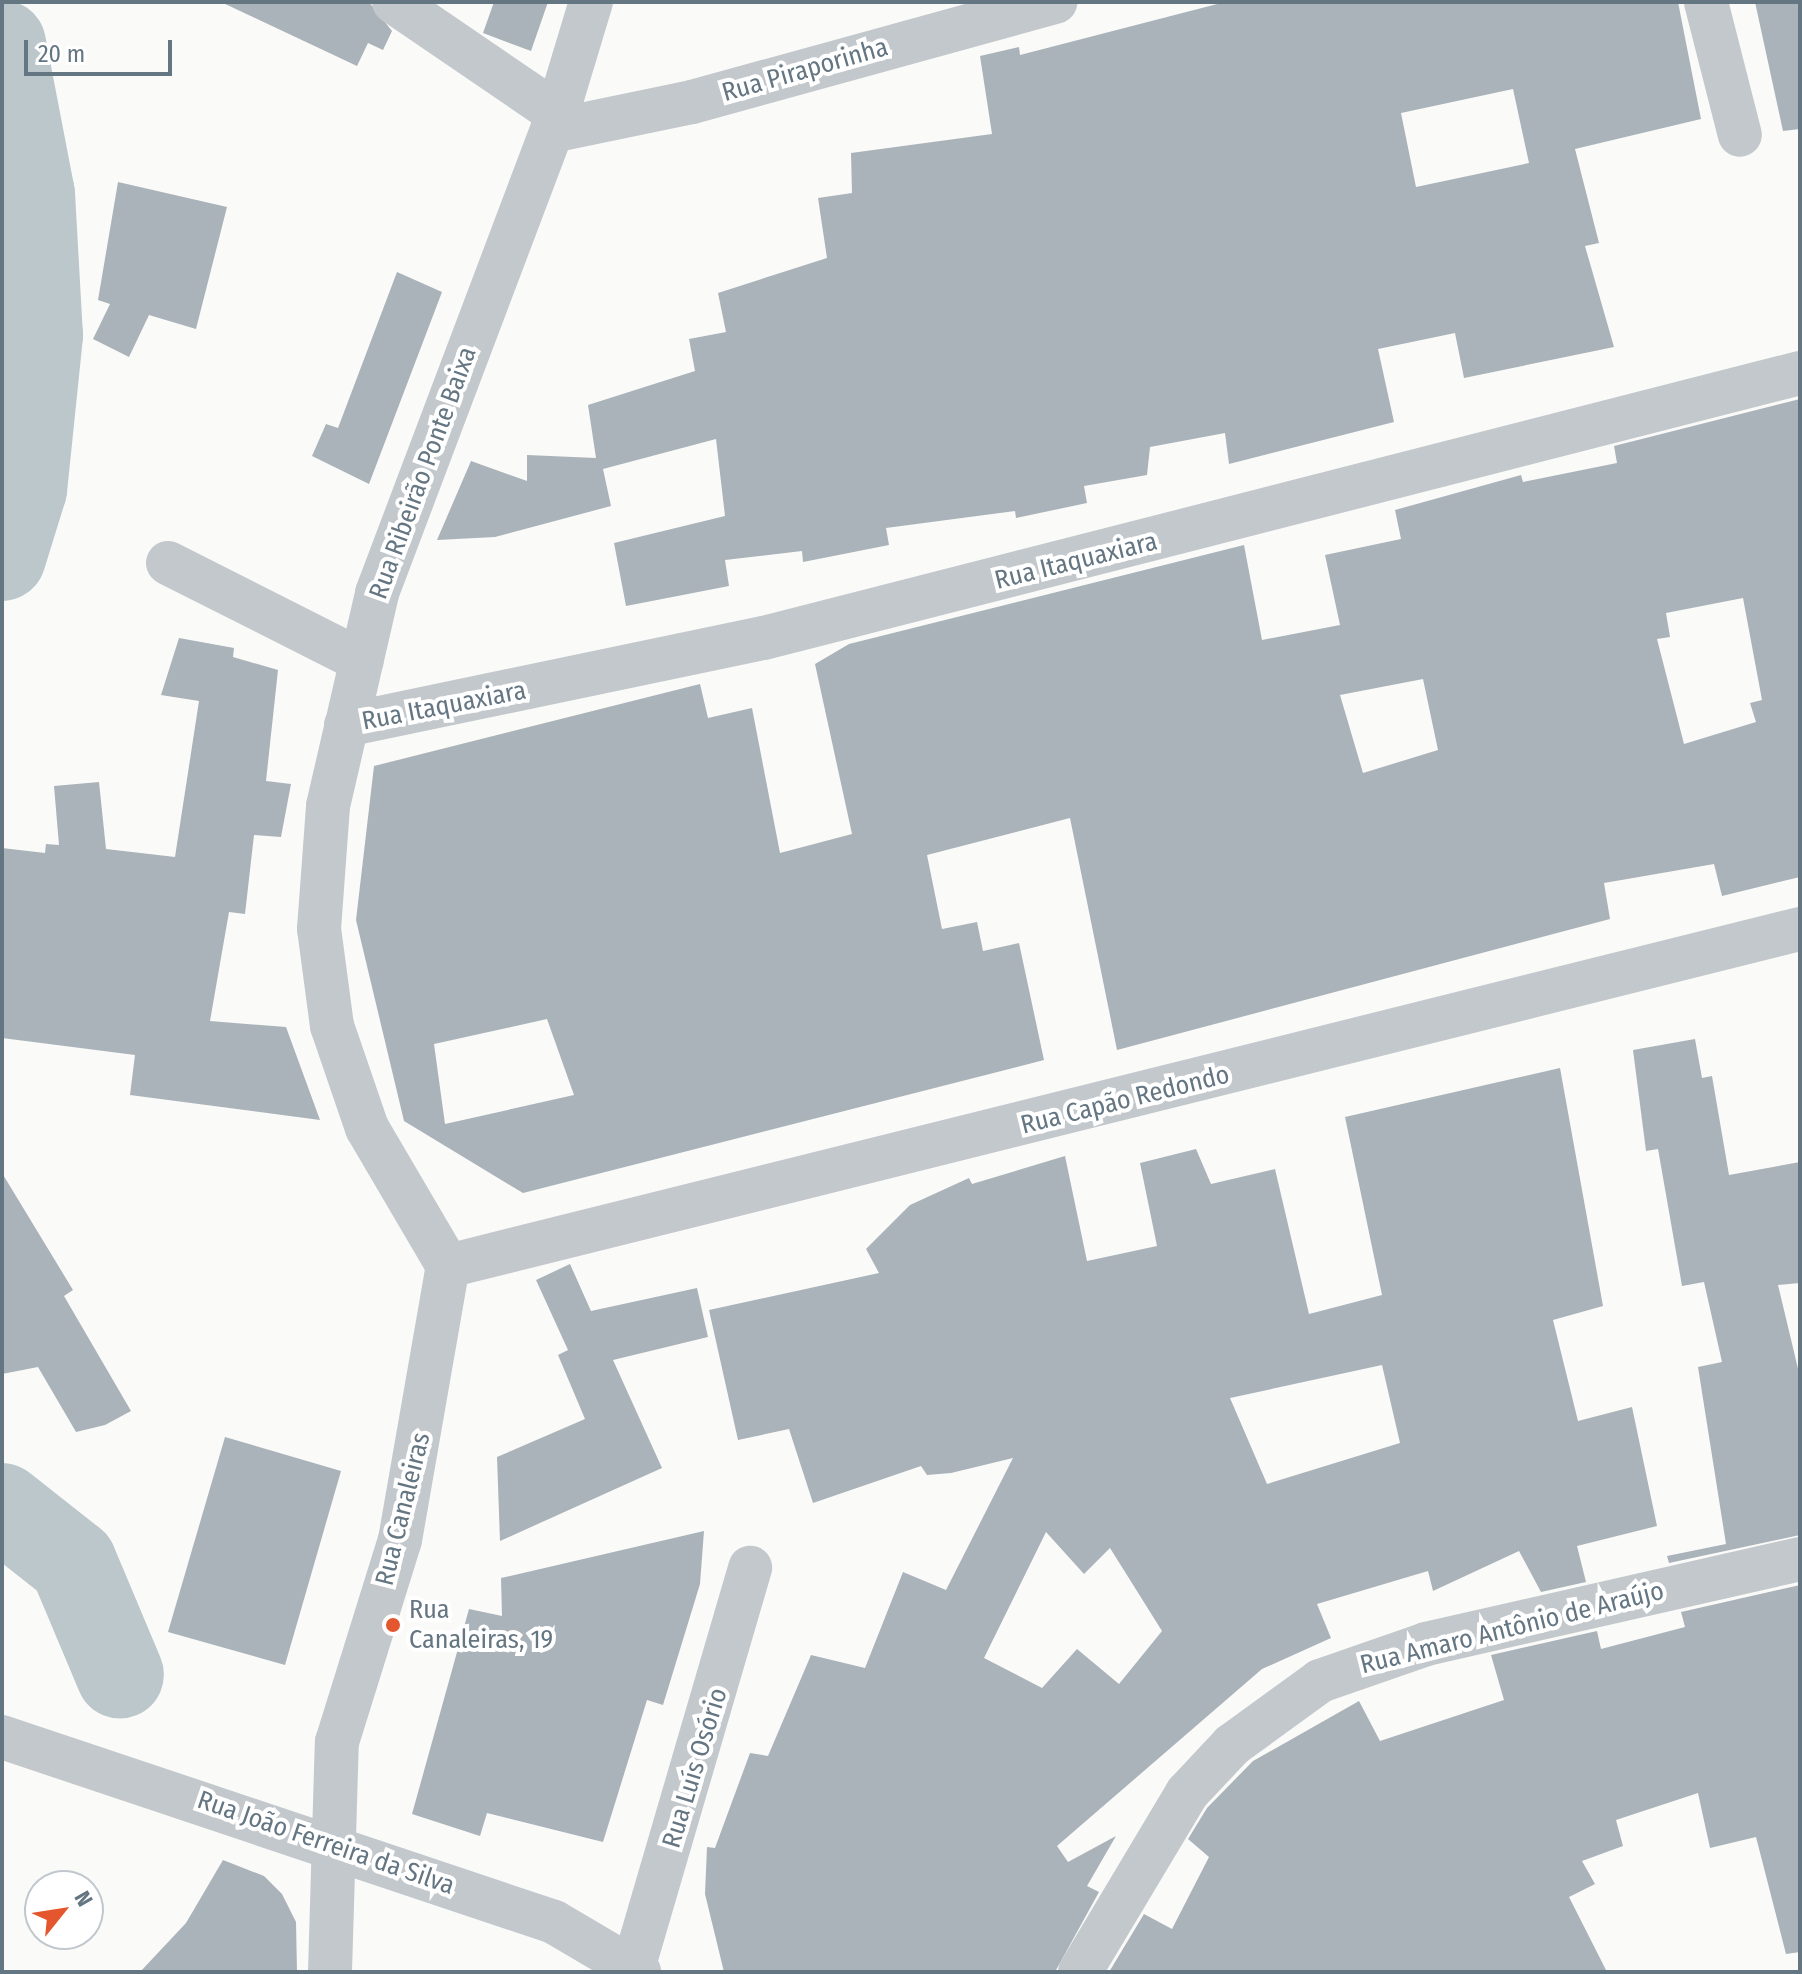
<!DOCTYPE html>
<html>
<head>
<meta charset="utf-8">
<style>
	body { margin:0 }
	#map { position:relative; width:1802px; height:1974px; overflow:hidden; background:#fafaf8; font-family:"Fira Sans Condensed",sans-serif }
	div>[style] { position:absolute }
	.river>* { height:88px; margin:-44px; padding:0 44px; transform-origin:44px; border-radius:44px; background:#bbc7cb }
	.building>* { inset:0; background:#aab3b9 }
	.minor>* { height:44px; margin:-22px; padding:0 22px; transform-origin:22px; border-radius:22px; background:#c3c8cc }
	.dots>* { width:22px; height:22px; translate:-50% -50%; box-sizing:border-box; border:4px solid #fff; border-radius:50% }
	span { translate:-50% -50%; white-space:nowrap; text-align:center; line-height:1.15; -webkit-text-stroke:8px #fff; paint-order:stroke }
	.street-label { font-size:26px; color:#657683 }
	.poi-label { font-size:26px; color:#657683 }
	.left { translate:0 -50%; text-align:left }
	.frame { position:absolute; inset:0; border:4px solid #657683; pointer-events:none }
	.north { position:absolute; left:24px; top:1870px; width:80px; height:80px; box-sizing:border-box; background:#fff; border:2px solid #c1c8cd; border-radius:50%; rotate:60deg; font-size:22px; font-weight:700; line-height:32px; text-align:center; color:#657683 }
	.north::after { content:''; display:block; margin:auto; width:28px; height:36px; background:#e4572e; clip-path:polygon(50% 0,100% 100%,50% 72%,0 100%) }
	.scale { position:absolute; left:24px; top:40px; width:148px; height:36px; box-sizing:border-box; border:4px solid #657683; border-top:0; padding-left:10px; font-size:24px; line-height:28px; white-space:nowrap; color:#657683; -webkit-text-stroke:6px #fff; paint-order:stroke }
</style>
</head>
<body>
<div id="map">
	<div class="river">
		<div style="left:2px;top:44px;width:153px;rotate:79.1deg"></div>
		<div style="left:31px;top:194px;width:141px;rotate:86.8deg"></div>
		<div style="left:39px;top:335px;width:155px;rotate:95.9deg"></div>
		<div style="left:23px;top:489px;width:71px;rotate:107.2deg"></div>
		<div style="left:2px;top:1507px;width:90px;rotate:38.3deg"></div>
		<div style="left:73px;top:1563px;width:121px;rotate:67.2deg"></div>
	</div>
	<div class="building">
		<div style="clip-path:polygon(221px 2px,369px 2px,392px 31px,383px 50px,368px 43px,357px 66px)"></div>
		<div style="clip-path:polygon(494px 2px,548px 2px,531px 51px,483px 33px)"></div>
		<div style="clip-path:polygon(evenodd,1225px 2px,1678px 2px,1701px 119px,1575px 149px,1599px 243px,1585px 246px,1614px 347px,1464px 378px,1455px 333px,1378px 349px,1394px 422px,1229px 464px,1225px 433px,1150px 447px,1147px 475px,1084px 486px,1087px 503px,1016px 518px,1015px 511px,886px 528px,889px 545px,803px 562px,802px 551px,725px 560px,729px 586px,626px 606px,614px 543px,725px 516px,716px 439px,603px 469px,611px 506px,495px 537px,437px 540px,471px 461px,527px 481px,527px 455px,596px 458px,588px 405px,695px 371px,689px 339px,726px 332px,718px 293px,827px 258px,818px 198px,852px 193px,851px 153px,992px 134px,980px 56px,1019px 47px,1020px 55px,1225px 2px,1513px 89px,1529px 163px,1416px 187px,1401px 113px,1513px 89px)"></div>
		<div style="clip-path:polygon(1755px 2px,1800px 2px,1800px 129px,1783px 131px)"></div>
		<div style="clip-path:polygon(118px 182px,227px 207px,196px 329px,149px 315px,129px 357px,93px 339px,110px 304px,98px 300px)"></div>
		<div style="clip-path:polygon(397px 272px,442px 292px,369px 484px,312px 456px,326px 424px,338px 428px)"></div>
		<div style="clip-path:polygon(evenodd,1800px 399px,1800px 877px,1722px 896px,1714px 864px,1604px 883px,1610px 919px,1117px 1050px,1070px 818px,927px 855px,942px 929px,977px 922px,983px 951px,1019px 943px,1044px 1060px,523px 1193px,404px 1121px,356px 920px,374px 766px,700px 684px,708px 718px,752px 708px,780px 853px,852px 834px,815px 664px,849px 644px,1244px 545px,1262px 640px,1340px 625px,1325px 555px,1401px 539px,1395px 510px,1521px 475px,1523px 482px,1617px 463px,1614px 446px,1800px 399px,1743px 598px,1762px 700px,1750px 703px,1756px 722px,1684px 744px,1657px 639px,1670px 637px,1666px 613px,1743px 598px,1800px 399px,1423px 679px,1438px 750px,1363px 773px,1340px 695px,1423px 679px,1800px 399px,547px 1019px,574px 1095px,445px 1124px,434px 1044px,547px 1019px)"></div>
		<div style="clip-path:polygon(179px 638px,234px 648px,233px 657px,278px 670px,266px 781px,291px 784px,281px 837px,254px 835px,245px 914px,229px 912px,210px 1021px,286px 1027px,320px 1120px,130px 1095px,135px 1055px,2px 1038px,2px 848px,45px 853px,46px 844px,59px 845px,54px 786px,99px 782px,106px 849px,175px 857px,199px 701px,161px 695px)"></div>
		<div style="clip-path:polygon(1695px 1039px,1702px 1078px,1712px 1076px,1729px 1175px,1800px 1162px,1800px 1283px,1778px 1285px,1800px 1377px,1800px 1535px,1669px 1563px,1667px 1556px,1726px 1544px,1698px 1367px,1722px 1362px,1704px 1282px,1682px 1286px,1658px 1149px,1646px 1151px,1633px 1050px)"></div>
		<div style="clip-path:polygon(evenodd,1560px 1068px,1603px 1306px,1553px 1320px,1578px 1421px,1632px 1407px,1657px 1526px,1577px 1546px,1586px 1582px,1541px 1592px,1519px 1551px,1433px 1591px,1428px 1571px,1317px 1604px,1331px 1638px,1262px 1669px,1057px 1846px,1068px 1862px,1116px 1836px,1087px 1886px,1099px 1892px,1055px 1972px,724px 1972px,705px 1894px,707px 1847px,715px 1848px,750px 1753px,768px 1756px,811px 1655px,865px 1668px,903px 1572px,946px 1590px,1013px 1458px,951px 1473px,927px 1475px,921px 1466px,813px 1503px,789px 1429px,738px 1440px,709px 1310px,879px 1273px,866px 1249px,910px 1205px,969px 1178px,972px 1184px,1065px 1156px,1087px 1261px,1157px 1246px,1140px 1163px,1196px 1149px,1211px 1184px,1275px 1169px,1309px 1314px,1382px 1295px,1345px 1117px,1560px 1068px,1382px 1365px,1400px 1443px,1267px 1484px,1230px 1398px,1382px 1365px,1560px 1068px,1046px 1532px,1084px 1574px,1110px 1548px,1162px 1631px,1119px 1684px,1077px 1649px,1042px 1688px,984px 1658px,1046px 1532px)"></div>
		<div style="clip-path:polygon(2px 1173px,73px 1290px,64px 1296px,131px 1411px,105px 1425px,76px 1432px,38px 1367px,2px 1374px)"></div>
		<div style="clip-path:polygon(570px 1264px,591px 1311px,697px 1288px,708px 1337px,613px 1360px,662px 1468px,500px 1541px,497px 1457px,585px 1419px,558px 1355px,568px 1350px,536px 1280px)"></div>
		<div style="clip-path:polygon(225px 1437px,341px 1471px,285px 1665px,168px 1632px)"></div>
		<div style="clip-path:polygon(704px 1531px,700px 1584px,663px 1705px,647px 1700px,603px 1842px,487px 1813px,480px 1836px,412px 1814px,469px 1609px,502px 1616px,501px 1578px)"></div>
		<div style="clip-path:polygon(1800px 1585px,1800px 1952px,1786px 1954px,1756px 1837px,1710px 1848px,1698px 1793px,1616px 1820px,1623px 1846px,1582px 1861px,1595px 1884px,1569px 1897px,1607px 1972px,1109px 1972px,1144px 1914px,1172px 1929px,1209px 1857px,1188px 1839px,1207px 1808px,1253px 1761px,1359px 1701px,1380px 1741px,1504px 1700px,1491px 1655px,1597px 1631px,1601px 1649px,1685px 1627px,1681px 1612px)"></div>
		<div style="clip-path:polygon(223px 1860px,264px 1876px,282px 1894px,296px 1922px,297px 1972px,140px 1972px,186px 1923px)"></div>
	</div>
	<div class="minor">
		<div style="left:394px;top:2px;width:197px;rotate:34.3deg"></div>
		<div style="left:1706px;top:2px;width:137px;rotate:75.7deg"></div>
		<div style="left:552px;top:131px;width:143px;rotate:-11.7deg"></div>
		<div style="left:692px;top:102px;width:377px;rotate:-15.4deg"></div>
		<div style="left:168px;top:563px;width:217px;rotate:26.8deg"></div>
		<div style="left:346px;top:725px;width:427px;rotate:-11.8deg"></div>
		<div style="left:764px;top:638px;width:1069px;rotate:-14.35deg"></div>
		<div style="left:448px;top:1266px;width:1393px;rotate:-14deg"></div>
		<div style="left:448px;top:1266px;width:160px;rotate:-120.4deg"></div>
		<div style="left:367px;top:1128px;width:108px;rotate:-108.9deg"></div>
		<div style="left:332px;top:1026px;width:98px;rotate:-97.6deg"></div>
		<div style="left:319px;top:929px;width:123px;rotate:-85.8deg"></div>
		<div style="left:328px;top:806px;width:219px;rotate:-77deg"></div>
		<div style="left:377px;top:593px;width:494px;rotate:-69.3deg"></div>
		<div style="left:552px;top:131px;width:135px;rotate:-73.2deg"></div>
		<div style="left:2px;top:1737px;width:582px;rotate:18.53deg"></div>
		<div style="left:554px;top:1922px;width:99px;rotate:30.5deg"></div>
		<div style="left:634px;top:1965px;width:414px;rotate:-73.7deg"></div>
		<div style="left:330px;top:1972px;width:230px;rotate:-88.3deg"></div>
		<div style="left:337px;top:1742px;width:212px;rotate:-72.7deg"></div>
		<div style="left:400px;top:1540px;width:278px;rotate:-80.1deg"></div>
		<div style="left:1080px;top:1972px;width:209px;rotate:-59.1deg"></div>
		<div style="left:1187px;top:1793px;width:66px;rotate:-46.8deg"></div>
		<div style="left:1232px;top:1745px;width:109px;rotate:-36deg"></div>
		<div style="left:1320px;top:1681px;width:112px;rotate:-19.2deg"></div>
		<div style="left:1426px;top:1644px;width:384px;rotate:-12.8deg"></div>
	</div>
	<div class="dots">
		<div style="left:393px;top:1625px;background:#e4572e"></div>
	</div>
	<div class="street-label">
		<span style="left:805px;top:70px;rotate:-16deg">Rua Piraporinha</span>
		<span style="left:423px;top:473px;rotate:-70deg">Rua Ribeirão Ponte Baixa</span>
		<span style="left:1076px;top:561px;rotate:-14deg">Rua Itaquaxiara</span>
		<span style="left:444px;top:706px;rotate:-11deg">Rua Itaquaxiara</span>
		<span style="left:1125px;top:1100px;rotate:-14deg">Rua Capão Redondo</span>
		<span style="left:403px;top:1509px;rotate:-76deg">Rua Canaleiras</span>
		<span style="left:1512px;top:1628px;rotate:-14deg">Rua Amaro Antônio de Araújo</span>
		<span style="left:695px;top:1768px;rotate:-73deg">Rua Luís Osório</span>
		<span style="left:326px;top:1843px;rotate:19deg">Rua João Ferreira da Silva</span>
	</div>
	<div class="poi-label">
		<span class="left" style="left:409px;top:1625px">Rua<br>Canaleiras, 19</span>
	</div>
	<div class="frame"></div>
	<div class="north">N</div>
	<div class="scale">20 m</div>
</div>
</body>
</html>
